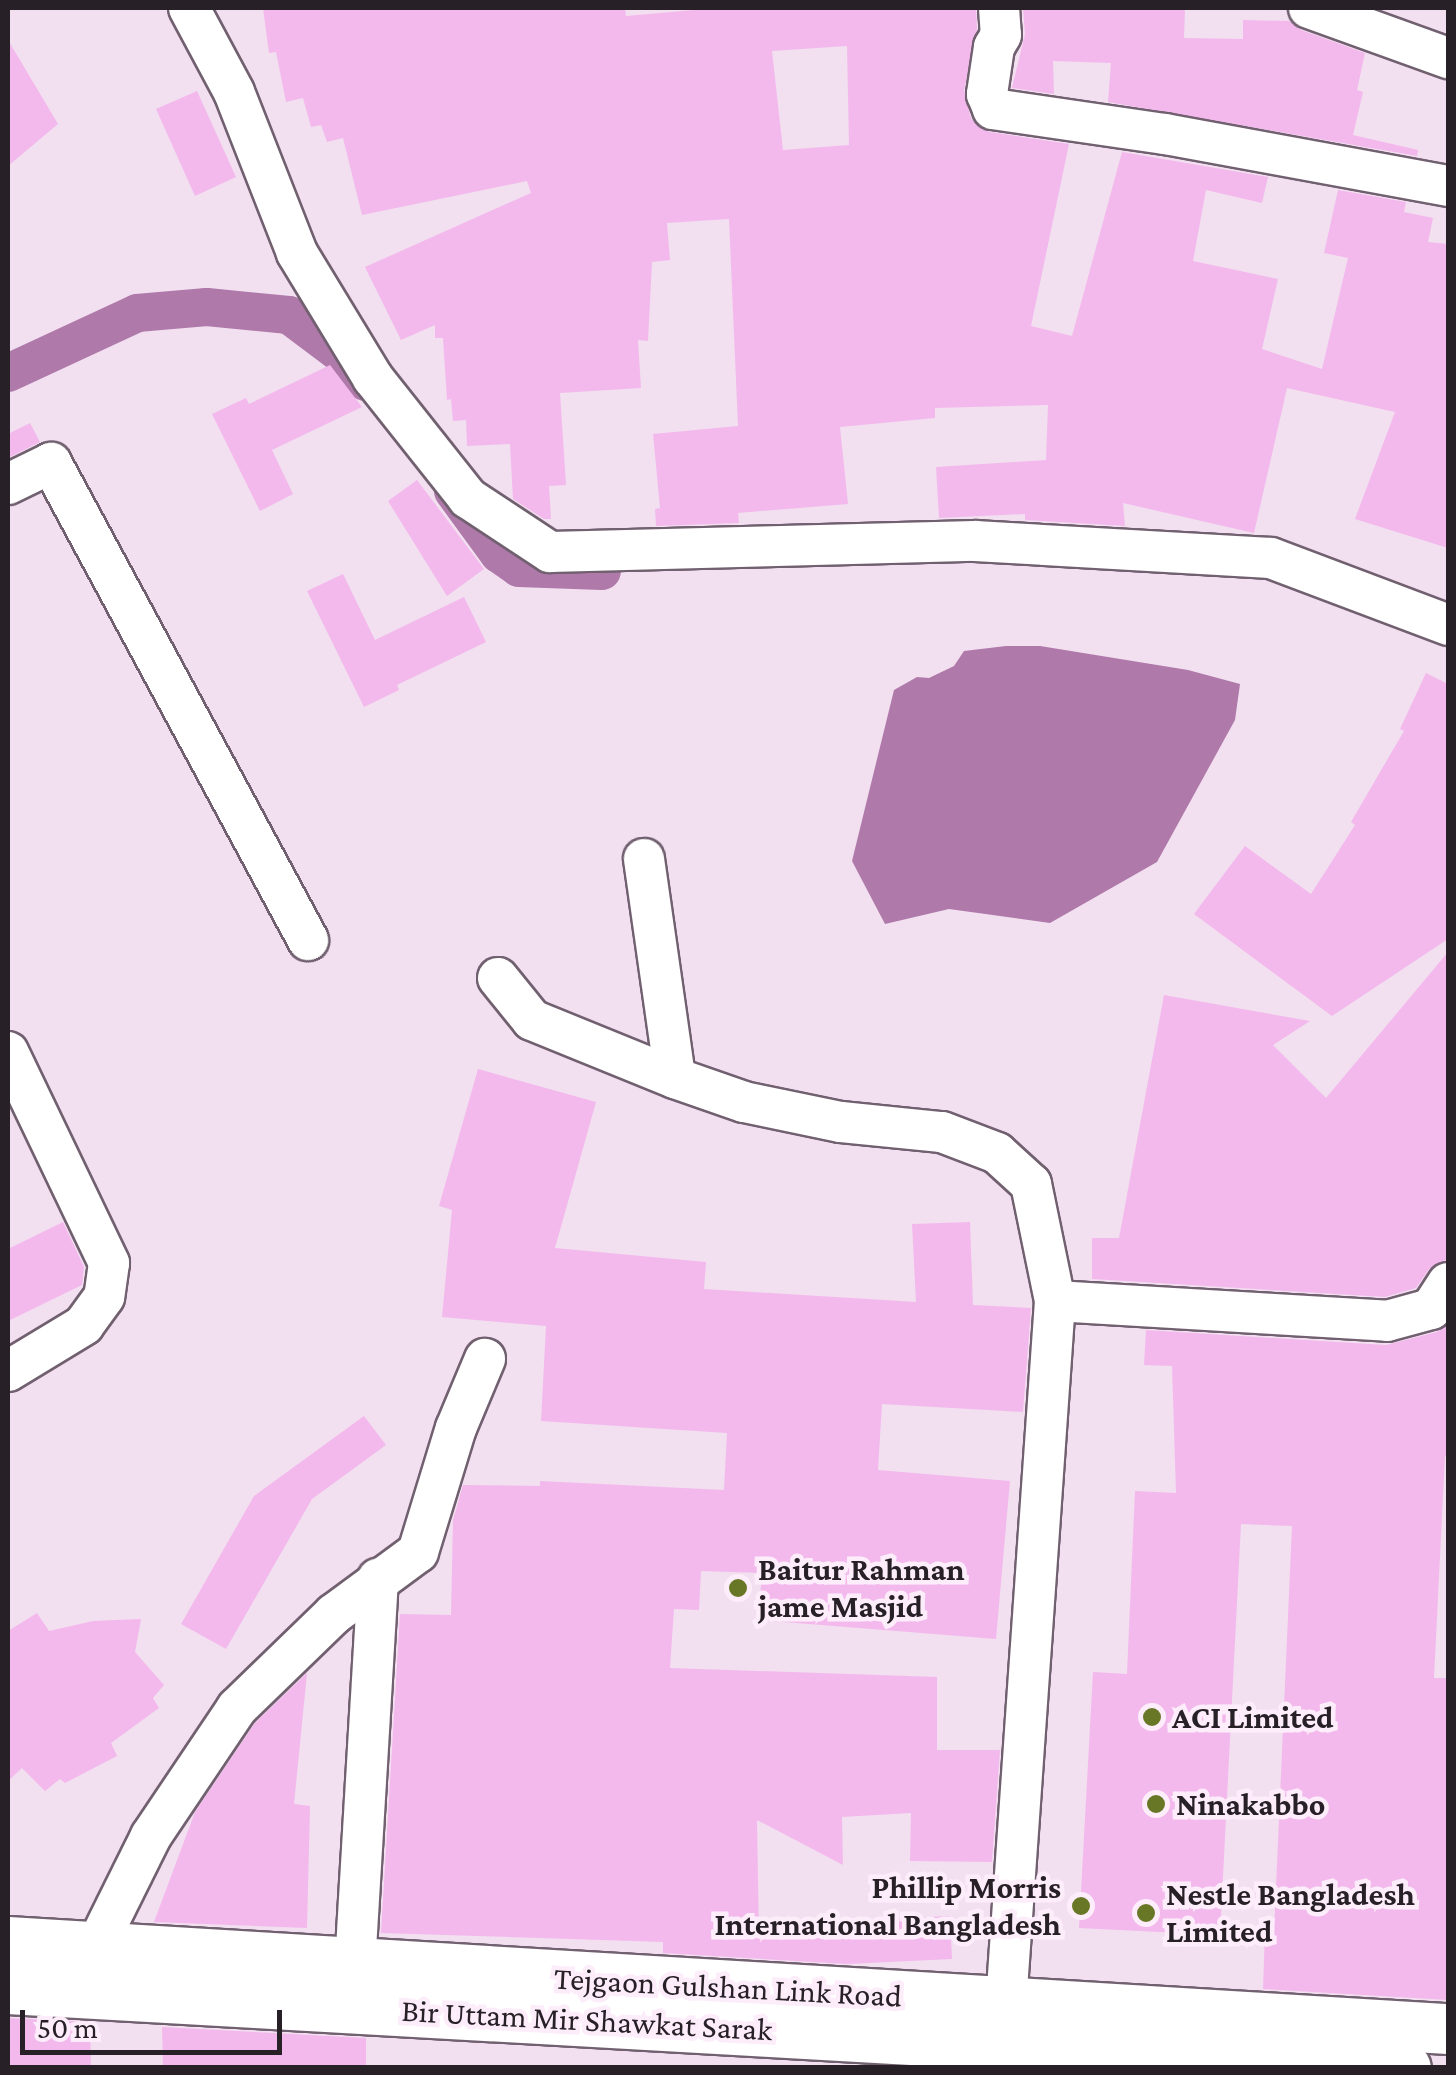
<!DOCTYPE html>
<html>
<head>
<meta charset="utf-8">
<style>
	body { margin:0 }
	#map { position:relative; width:1456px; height:2075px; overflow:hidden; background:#f2dff0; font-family:"Crimson Pro",serif }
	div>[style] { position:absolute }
	.water>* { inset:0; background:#af79aa }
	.canal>* { height:38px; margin:-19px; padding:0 19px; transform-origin:19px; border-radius:19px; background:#af79aa }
	.building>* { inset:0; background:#f3b9ed }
	.roads { filter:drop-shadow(2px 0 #71606f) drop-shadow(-2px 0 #71606f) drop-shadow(0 2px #71606f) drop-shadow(0 -2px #71606f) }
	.minor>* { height:40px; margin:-20px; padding:0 20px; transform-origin:20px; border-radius:20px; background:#fff }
	.major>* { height:50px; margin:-25px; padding:0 25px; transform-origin:25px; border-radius:25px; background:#fff }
	.dots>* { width:28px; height:28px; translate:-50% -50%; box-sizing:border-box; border:5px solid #fdedfb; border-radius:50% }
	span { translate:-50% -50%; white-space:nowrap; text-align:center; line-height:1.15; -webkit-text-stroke:9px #fdedfb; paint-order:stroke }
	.poi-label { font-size:32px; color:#272026; font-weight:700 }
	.left { translate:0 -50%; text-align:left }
	.right { translate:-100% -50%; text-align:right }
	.street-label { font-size:32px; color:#272026 }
	.frame { position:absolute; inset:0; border:10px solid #272026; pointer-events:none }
	.scale { position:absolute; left:20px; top:2010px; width:262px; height:45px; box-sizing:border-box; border:5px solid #272026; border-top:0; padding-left:12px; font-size:30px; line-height:35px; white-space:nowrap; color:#272026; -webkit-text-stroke:8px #fdedfb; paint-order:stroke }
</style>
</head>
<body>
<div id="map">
	<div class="water">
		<div style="clip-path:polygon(1006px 646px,1040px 646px,1188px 670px,1240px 684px,1235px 720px,1157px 862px,1050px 923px,949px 909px,885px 924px,852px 861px,894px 690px,917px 677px,929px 678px,954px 666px,964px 651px)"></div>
	</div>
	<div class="canal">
		<div style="left:8px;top:373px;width:142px;rotate:-24.9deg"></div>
		<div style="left:137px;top:313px;width:70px;rotate:-4.9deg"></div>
		<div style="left:207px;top:307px;width:82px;rotate:5.6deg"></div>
		<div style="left:289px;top:315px;width:65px;rotate:36.9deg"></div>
		<div style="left:341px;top:354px;width:37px;rotate:49deg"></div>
		<div style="left:453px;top:491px;width:78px;rotate:53.9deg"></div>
		<div style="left:499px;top:554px;width:24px;rotate:35deg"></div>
		<div style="left:519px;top:568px;width:83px;rotate:2.1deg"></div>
	</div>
	<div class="building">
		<div style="clip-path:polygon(evenodd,263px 8px,625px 8px,626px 16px,716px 8px,976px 8px,977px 29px,964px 90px,971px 119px,990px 132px,1069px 144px,1031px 326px,1072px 336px,1122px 152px,1268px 177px,1262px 203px,1206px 190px,1193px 261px,1278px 279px,1262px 349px,1322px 369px,1348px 258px,1324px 253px,1338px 190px,1406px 202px,1404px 212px,1433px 218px,1428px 242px,1448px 244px,1448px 548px,1355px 519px,1395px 412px,1287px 388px,1254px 533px,1123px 503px,1125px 526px,1025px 520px,1025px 514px,939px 518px,936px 467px,1046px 460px,1048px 405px,935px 408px,935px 418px,840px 427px,848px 504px,738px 513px,739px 523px,656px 526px,655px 509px,660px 508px,653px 434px,738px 426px,729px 219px,667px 223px,670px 260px,652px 262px,648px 341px,638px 340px,641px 388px,560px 393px,566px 485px,549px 486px,551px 519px,544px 519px,513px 499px,510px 444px,467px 446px,466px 420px,453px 421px,451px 399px,447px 400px,443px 338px,435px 338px,435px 325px,401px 340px,365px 267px,531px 193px,527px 181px,362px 215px,343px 138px,327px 142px,321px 125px,311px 127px,303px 98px,286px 102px,276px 52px,269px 53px,263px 8px,847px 46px,849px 145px,783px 150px,772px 51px,847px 46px)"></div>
		<div style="clip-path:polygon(1023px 8px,1185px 8px,1184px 38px,1243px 39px,1243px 20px,1289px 21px,1301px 30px,1365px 53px,1357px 90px,1363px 92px,1353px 135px,1418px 150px,1417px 156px,1108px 102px,1111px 63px,1053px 61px,1054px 94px,1012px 88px,1025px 34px)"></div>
		<div style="clip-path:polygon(8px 40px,58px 124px,8px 166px)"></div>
		<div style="clip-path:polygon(197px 91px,236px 177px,195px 196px,156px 109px)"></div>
		<div style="clip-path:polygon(330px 365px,362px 407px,272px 450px,293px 494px,260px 511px,212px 414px,246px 398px,249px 404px)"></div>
		<div style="clip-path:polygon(30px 423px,40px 442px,8px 458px,8px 434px)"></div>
		<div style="clip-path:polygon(417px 480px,484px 569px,447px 596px,388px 501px)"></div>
		<div style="clip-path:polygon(343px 574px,375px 640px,464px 597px,486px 642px,397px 685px,399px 690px,364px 707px,307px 591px)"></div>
		<div style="clip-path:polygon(1426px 673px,1448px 684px,1448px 939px,1332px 1016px,1194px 914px,1245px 846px,1311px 894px,1355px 825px,1351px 822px,1404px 731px,1400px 729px)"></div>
		<div style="clip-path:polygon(1448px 952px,1448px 1259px,1429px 1269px,1416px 1288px,1385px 1297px,1092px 1279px,1092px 1238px,1119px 1238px,1164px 995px,1310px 1021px,1273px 1045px,1326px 1098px)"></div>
		<div style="clip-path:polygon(478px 1069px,596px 1102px,555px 1248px,706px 1262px,704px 1289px,916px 1302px,912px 1224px,970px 1222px,973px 1305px,1031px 1308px,1023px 1412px,882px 1404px,878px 1470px,1010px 1481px,996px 1639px,758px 1620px,762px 1573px,701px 1571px,699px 1610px,674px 1609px,670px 1668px,937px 1677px,937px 1750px,1000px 1750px,992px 1862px,910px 1861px,911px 1813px,842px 1817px,843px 1865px,757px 1820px,759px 1938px,862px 1934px,861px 1920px,950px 1916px,952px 1959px,847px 1964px,663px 1953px,663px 1942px,381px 1933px,400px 1614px,451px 1615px,453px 1520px,463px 1485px,540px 1486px,540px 1481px,724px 1490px,727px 1433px,541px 1421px,546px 1326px,442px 1317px,452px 1210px,439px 1206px)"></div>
		<div style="clip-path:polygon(63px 1222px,84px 1267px,82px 1285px,8px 1321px,8px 1249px)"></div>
		<div style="clip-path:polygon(1448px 1324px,1448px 1456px,1445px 1456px,1434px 1678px,1448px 1678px,1448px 2000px,1263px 1989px,1265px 1931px,1274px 1932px,1292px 1526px,1241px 1524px,1220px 1935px,1079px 1928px,1093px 1672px,1127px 1674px,1135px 1491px,1176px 1493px,1172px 1366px,1144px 1365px,1146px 1330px,1386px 1345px,1437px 1332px)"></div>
		<div style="clip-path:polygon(364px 1416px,386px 1445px,312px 1499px,226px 1649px,181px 1624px,254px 1496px)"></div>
		<div style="clip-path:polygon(37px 1613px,49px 1631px,93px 1621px,141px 1619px,135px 1652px,164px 1685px,153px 1698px,159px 1708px,111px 1743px,117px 1756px,65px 1783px,60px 1779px,45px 1791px,22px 1768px,8px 1781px,8px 1631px)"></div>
		<div style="clip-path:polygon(307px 1673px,294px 1804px,310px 1806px,307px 1928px,154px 1922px,195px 1812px,255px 1723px)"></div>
		<div style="clip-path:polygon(8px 2018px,90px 2022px,91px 2068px,8px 2068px)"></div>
		<div style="clip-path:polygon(162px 2027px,366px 2038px,366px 2068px,163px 2068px)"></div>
	</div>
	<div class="roads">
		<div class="minor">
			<div style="left:189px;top:8px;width:95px;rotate:61.8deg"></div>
			<div style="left:234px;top:92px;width:173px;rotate:68.6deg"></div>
			<div style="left:297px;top:253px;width:146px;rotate:58.7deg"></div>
			<div style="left:373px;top:378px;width:153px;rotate:51.6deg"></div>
			<div style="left:468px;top:498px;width:98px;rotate:33.4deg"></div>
			<div style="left:550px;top:552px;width:425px;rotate:-1.5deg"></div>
			<div style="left:975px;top:541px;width:296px;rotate:3.3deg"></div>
			<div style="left:1271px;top:558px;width:189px;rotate:20.7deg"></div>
			<div style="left:999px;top:8px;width:27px;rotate:86deg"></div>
			<div style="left:1001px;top:35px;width:14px;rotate:120deg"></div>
			<div style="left:994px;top:47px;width:48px;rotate:98.5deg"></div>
			<div style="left:987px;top:94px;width:16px;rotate:68deg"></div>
			<div style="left:993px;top:109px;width:174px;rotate:8.3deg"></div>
			<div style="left:1165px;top:134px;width:288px;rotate:10.4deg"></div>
			<div style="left:1309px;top:8px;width:148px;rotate:19.8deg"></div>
			<div style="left:8px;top:484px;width:48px;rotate:-26deg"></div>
			<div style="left:51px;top:463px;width:542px;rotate:61.68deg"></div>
			<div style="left:644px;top:859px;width:221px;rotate:81.9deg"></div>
			<div style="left:498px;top:978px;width:54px;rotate:51deg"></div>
			<div style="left:532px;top:1020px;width:154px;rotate:22.1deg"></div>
			<div style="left:675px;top:1078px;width:73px;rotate:19.2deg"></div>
			<div style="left:744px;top:1102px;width:99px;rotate:11.7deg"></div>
			<div style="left:841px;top:1122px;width:101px;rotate:5.7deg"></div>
			<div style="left:942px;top:1132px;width:59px;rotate:20.9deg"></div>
			<div style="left:997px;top:1153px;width:46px;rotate:42.4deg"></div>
			<div style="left:1031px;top:1184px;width:119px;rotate:78.4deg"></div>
			<div style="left:1055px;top:1301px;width:704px;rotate:93.99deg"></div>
			<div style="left:8px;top:1052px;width:234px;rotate:64.4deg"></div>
			<div style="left:109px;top:1263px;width:34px;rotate:98deg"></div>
			<div style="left:104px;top:1297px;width:34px;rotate:126deg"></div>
			<div style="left:84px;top:1325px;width:89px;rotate:148.8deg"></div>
			<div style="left:1055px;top:1301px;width:333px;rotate:3.4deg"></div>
			<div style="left:1387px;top:1321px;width:46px;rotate:-15.3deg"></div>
			<div style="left:1431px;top:1309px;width:31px;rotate:-57deg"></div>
			<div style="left:95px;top:1949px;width:126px;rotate:-63.6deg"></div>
			<div style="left:151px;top:1836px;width:154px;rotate:-56.1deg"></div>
			<div style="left:237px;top:1708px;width:135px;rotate:-44.1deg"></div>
			<div style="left:334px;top:1614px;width:104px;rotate:-36.4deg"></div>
			<div style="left:418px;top:1552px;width:130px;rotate:-73deg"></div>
			<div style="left:456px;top:1428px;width:75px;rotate:-67.2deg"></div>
			<div style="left:355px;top:1966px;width:388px;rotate:-86.6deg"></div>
		</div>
		<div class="major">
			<div style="left:8px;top:1942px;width:1443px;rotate:3.46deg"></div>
			<div style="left:8px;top:1989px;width:1400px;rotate:3.23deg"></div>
		</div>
	</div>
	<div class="dots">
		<div style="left:738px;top:1588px;background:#677725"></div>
		<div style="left:1152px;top:1717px;background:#677725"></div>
		<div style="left:1156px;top:1804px;background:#677725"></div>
		<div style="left:1081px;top:1906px;background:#677725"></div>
		<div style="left:1146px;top:1913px;background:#677725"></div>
	</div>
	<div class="poi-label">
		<span class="left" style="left:758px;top:1588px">Baitur Rahman<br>jame Masjid</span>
		<span class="left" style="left:1172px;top:1717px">ACI Limited</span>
		<span class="left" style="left:1176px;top:1804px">Ninakabbo</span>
		<span class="right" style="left:1061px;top:1906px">Phillip Morris<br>International Bangladesh</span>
		<span class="left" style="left:1166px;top:1913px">Nestle Bangladesh<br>Limited</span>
	</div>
	<div class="street-label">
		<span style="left:728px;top:1987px;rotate:3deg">Tejgaon Gulshan Link Road</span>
		<span style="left:587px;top:2020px;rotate:3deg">Bir Uttam Mir Shawkat Sarak</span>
	</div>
	<div class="frame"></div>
	<div class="scale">50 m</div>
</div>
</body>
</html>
